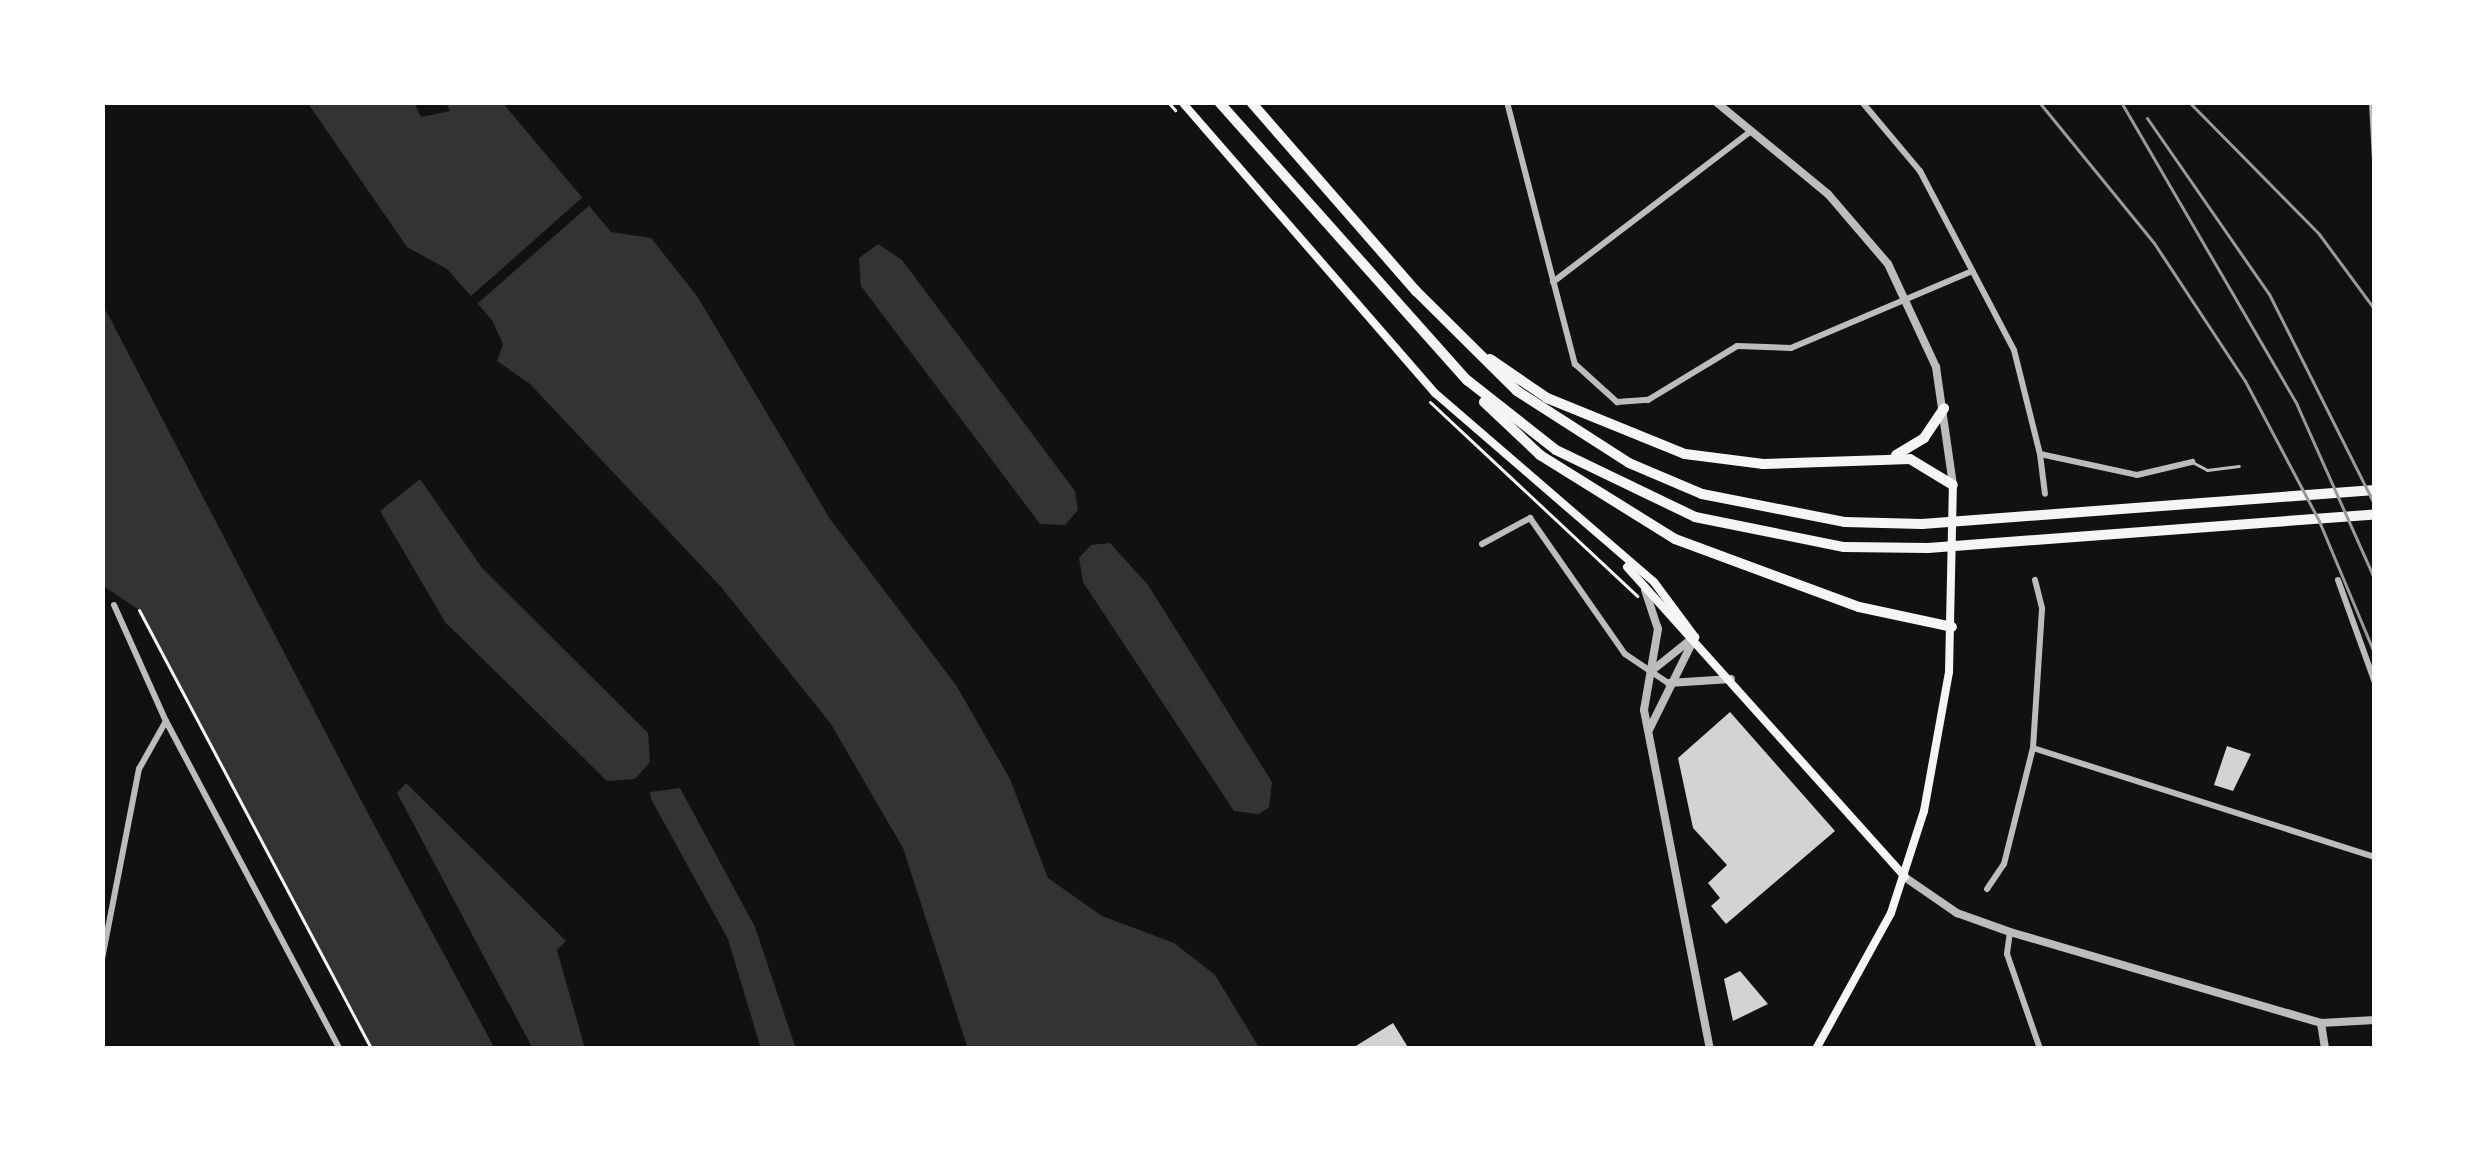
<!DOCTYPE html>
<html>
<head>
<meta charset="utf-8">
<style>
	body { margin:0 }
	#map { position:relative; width:2477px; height:1151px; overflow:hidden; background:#111; font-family:"Golos Text",sans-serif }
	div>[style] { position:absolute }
	.water>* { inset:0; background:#333 }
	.pier>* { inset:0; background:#111 }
	.building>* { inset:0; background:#d3d3d3 }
	.path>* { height:3px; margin:-1.5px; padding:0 1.5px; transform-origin:1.5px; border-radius:1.5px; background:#f5f5f5 }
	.service>* { height:3px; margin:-1.5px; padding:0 1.5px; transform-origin:1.5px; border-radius:1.5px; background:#bcbcbc }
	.minor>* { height:6px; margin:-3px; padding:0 3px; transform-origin:3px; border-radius:3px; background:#bcbcbc }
	.tertiary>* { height:8px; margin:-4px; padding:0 4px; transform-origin:4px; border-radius:4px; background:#bcbcbc }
	.secondary>* { height:8px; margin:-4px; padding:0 4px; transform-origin:4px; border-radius:4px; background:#f5f5f5 }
	.motorway>* { height:10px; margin:-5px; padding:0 5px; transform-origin:5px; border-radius:5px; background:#f5f5f5 }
	.rail>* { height:3px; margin:-1.5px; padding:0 1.5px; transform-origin:1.5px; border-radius:1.5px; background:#9a9a9a }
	span { translate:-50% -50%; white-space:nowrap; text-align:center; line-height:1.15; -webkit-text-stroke:10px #fff; paint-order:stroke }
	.frame { position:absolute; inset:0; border:105px solid #fff; pointer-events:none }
</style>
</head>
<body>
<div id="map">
	<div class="water">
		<div style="clip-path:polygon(307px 102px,414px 102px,421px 117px,450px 111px,446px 102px,502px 102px,611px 232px,651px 238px,697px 296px,830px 519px,956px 685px,1010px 779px,1048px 878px,1102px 916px,1174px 943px,1215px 975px,1260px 1049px,968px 1049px,903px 848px,831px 724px,721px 587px,530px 384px,497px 361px,503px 344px,492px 320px,447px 269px,407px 247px)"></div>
		<div style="clip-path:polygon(878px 244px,902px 260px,1075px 491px,1078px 510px,1065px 525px,1040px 524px,861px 286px,859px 258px)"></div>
		<div style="clip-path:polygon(102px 303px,364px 806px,495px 1049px,371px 1049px,139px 610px,102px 585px)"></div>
		<div style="clip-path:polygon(420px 479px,482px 568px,648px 733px,650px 762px,635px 779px,607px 781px,445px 622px,380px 511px)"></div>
		<div style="clip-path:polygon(1110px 543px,1148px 585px,1272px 782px,1269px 808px,1258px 814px,1234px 811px,1083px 582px,1079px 558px,1091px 545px)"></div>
		<div style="clip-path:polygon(406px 783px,566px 941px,557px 950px,585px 1049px,533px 1049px,397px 793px)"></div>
		<div style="clip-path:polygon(680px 788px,755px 927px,796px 1049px,761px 1049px,728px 939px,651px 799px,650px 792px)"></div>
	</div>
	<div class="pier">
		<div style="clip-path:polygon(585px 195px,592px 203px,477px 304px,470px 297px)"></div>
	</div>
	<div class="building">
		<div style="clip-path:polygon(1730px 712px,1835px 831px,1726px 924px,1711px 906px,1720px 898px,1708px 883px,1727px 865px,1693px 828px,1678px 758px)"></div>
		<div style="clip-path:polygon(2227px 746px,2251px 754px,2233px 791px,2214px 785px)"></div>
		<div style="clip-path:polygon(1740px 971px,1768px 1004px,1733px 1021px,1724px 979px)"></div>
		<div style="clip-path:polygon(1393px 1023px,1409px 1049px,1351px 1049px)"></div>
	</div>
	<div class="path">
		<div style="left:1168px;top:102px;width:11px;rotate:49deg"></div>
		<div style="left:1430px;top:402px;width:284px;rotate:43.1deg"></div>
		<div style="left:139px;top:610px;width:497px;rotate:62.1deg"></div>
	</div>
	<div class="service">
		<div style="left:2370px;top:102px;width:95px;rotate:87deg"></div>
		<div style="left:2194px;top:463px;width:15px;rotate:28deg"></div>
		<div style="left:2207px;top:470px;width:32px;rotate:-7deg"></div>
	</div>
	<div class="minor">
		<div style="left:1507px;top:102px;width:271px;rotate:75.5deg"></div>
		<div style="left:1575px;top:364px;width:57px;rotate:42.1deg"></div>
		<div style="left:1617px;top:402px;width:31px;rotate:-4deg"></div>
		<div style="left:1648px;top:400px;width:104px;rotate:-31.2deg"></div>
		<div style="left:1737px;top:346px;width:54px;rotate:2.1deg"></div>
		<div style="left:1791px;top:348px;width:197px;rotate:-23deg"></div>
		<div style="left:1862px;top:102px;width:90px;rotate:50deg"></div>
		<div style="left:1920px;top:171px;width:202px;rotate:62.3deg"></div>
		<div style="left:2014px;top:350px;width:107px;rotate:76deg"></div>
		<div style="left:2040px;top:454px;width:99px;rotate:12.2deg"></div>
		<div style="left:2137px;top:475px;width:57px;rotate:-13.3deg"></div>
		<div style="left:1553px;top:282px;width:248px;rotate:-37.3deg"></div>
		<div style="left:2040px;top:454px;width:40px;rotate:82.9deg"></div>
		<div style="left:1482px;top:544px;width:55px;rotate:-28.4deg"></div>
		<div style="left:1530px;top:518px;width:166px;rotate:55.1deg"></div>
		<div style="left:1625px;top:654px;width:52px;rotate:34deg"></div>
		<div style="left:2338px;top:580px;width:109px;rotate:70.2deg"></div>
		<div style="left:114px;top:605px;width:127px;rotate:65.9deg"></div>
		<div style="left:166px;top:721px;width:371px;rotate:62.1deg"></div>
		<div style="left:2033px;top:748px;width:359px;rotate:17.7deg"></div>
		<div style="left:1987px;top:889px;width:30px;rotate:-56deg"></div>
		<div style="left:2004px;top:864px;width:120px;rotate:-76deg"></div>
		<div style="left:2033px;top:748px;width:140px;rotate:-86.3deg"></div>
		<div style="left:2042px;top:608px;width:29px;rotate:-104deg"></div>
		<div style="left:2010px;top:932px;width:22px;rotate:98deg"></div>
		<div style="left:2007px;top:954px;width:101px;rotate:70.8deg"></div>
		<div style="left:102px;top:959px;width:194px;rotate:-79deg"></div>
		<div style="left:139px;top:769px;width:55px;rotate:-60.6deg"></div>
	</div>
	<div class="tertiary">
		<div style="left:1716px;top:102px;width:145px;rotate:39.4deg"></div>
		<div style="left:1828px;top:194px;width:92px;rotate:49.4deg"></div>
		<div style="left:1888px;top:264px;width:114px;rotate:65deg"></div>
		<div style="left:1936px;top:367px;width:119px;rotate:81.8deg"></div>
		<div style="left:1645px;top:590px;width:41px;rotate:71.6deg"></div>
		<div style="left:1658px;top:629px;width:82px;rotate:99.8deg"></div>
		<div style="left:1644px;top:710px;width:345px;rotate:79deg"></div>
		<div style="left:1654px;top:669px;width:51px;rotate:-38.7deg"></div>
		<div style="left:1669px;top:683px;width:62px;rotate:-3.7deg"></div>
		<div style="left:1649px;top:730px;width:104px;rotate:-63.7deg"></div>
		<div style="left:1906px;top:878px;width:62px;rotate:34.5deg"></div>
		<div style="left:1957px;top:913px;width:56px;rotate:19.7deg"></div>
		<div style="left:2010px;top:932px;width:324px;rotate:16.3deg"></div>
		<div style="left:2321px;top:1023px;width:54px;rotate:-3.2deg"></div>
		<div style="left:2321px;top:1023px;width:26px;rotate:81deg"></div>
	</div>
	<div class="secondary">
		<div style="left:1182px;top:102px;width:386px;rotate:49deg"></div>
		<div style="left:1435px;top:393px;width:289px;rotate:40.8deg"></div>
		<div style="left:1654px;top:582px;width:69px;rotate:53.3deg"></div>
		<div style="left:1627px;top:567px;width:416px;rotate:48.1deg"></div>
		<div style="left:1816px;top:1049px;width:155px;rotate:-61.1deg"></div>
		<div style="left:1891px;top:913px;width:107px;rotate:-72.1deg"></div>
		<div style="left:1924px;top:811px;width:141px;rotate:-79.8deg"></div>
		<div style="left:1949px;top:672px;width:187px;rotate:-88.8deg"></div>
	</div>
	<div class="motorway">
		<div style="left:1219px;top:102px;width:373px;rotate:48.3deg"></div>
		<div style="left:1467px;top:380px;width:113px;rotate:38.2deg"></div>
		<div style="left:1556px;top:450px;width:154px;rotate:25.7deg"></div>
		<div style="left:1695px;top:517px;width:152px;rotate:11.4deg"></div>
		<div style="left:1844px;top:547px;width:84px;rotate:0.7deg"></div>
		<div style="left:1928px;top:548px;width:448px;rotate:-4.3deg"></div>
		<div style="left:1251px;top:102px;width:251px;rotate:48.9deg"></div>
		<div style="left:1416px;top:291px;width:142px;rotate:44.7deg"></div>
		<div style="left:1517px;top:391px;width:133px;rotate:32.7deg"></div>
		<div style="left:1629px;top:463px;width:79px;rotate:23deg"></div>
		<div style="left:1702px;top:494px;width:146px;rotate:11.1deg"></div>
		<div style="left:1845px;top:522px;width:77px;rotate:1.5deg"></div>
		<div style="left:1922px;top:524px;width:454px;rotate:-4.3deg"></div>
		<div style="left:1490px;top:359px;width:69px;rotate:34.4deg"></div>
		<div style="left:1547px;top:398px;width:149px;rotate:22.1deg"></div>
		<div style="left:1685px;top:454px;width:79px;rotate:7.3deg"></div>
		<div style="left:1763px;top:464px;width:147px;rotate:-1.9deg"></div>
		<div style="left:1910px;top:459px;width:50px;rotate:31.2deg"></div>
		<div style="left:1484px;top:402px;width:77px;rotate:43.4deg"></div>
		<div style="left:1540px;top:455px;width:159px;rotate:31.9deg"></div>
		<div style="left:1675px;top:539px;width:196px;rotate:20.3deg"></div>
		<div style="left:1859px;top:607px;width:95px;rotate:12.1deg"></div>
		<div style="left:1896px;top:455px;width:33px;rotate:-31deg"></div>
		<div style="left:1924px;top:438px;width:36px;rotate:-56deg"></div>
	</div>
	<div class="rail">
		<div style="left:2039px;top:102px;width:182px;rotate:50.8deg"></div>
		<div style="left:2154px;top:243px;width:165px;rotate:56.6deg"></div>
		<div style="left:2245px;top:381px;width:158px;rotate:62.1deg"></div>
		<div style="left:2319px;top:521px;width:145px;rotate:67.3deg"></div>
		<div style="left:2121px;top:102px;width:350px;rotate:59.8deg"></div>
		<div style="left:2297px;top:405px;width:192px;rotate:66deg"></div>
		<div style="left:2189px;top:102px;width:185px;rotate:45.4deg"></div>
		<div style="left:2319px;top:234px;width:94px;rotate:53.6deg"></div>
		<div style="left:2147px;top:118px;width:214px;rotate:55.3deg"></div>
		<div style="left:2269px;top:294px;width:237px;rotate:63.4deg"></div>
	</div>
	<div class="frame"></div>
</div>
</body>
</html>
